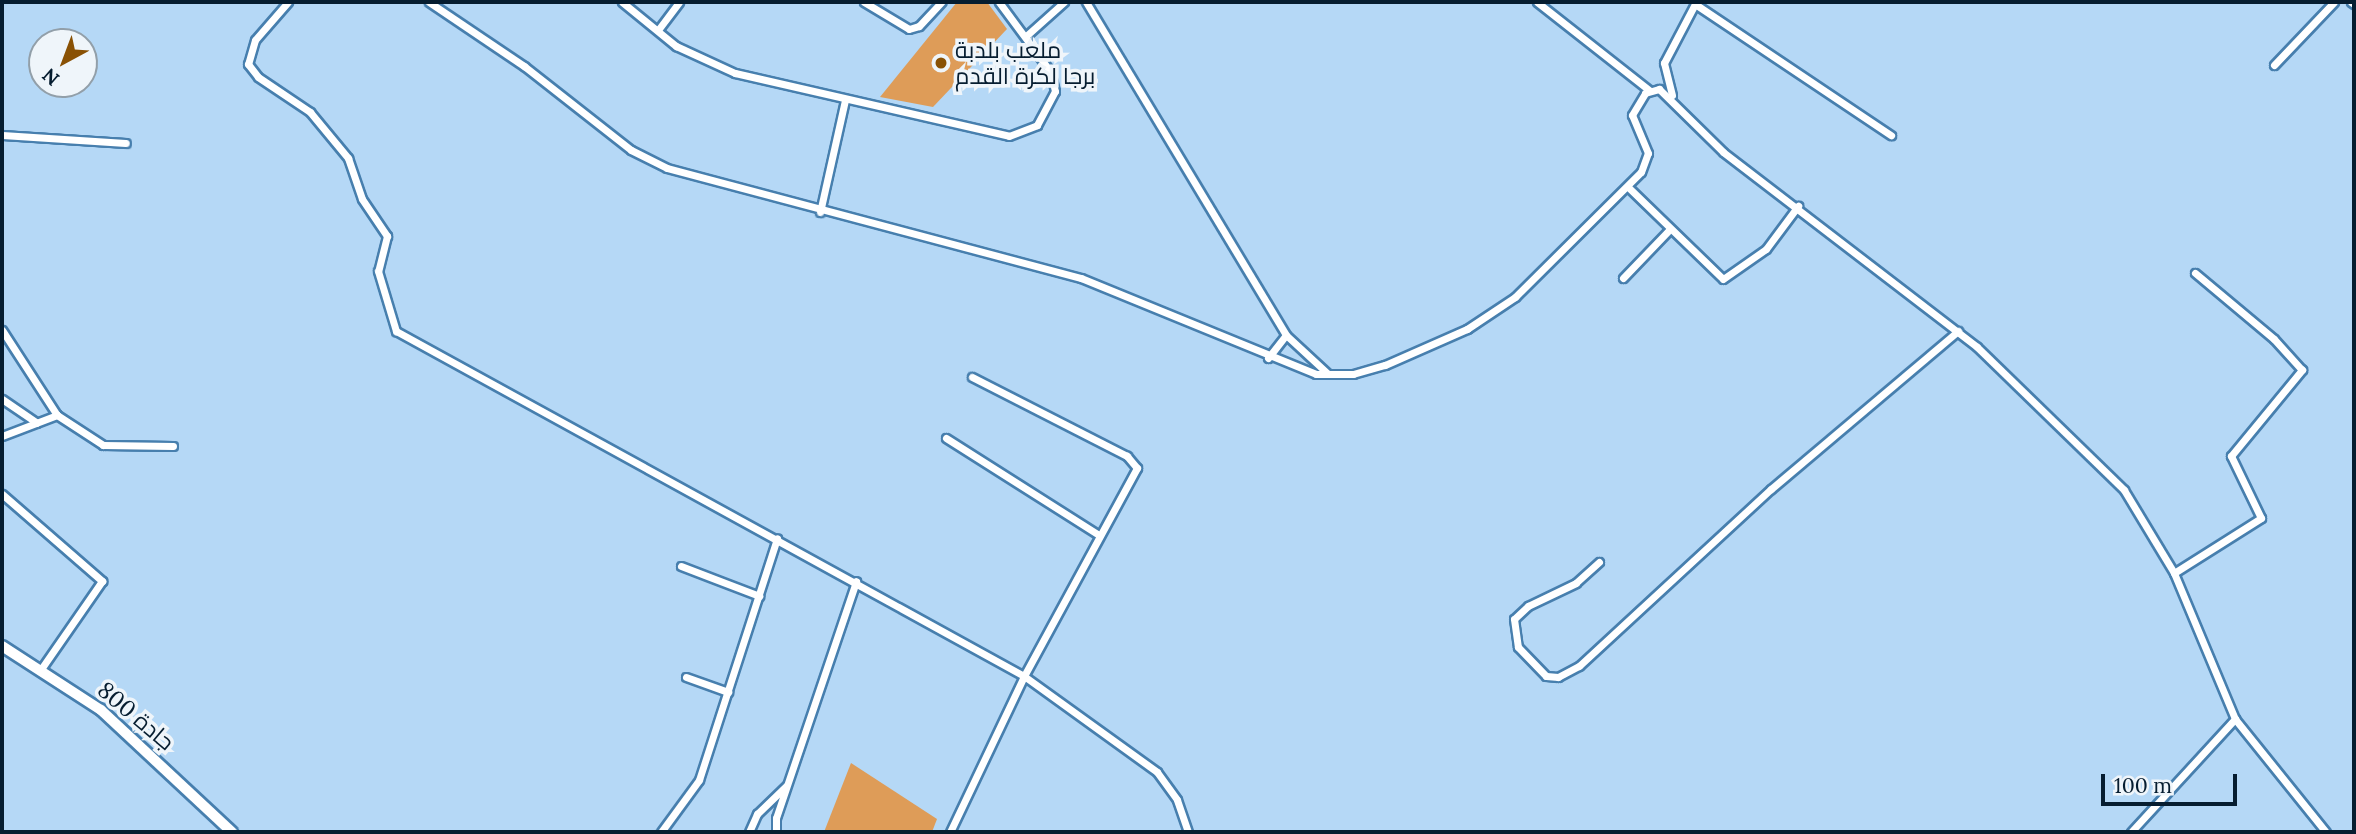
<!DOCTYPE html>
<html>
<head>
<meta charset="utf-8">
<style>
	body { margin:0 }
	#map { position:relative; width:2356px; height:834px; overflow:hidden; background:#b5d8f6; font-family:Lora,Cairo,serif }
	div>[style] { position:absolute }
	.green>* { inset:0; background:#de9c58 }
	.roads { filter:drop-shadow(2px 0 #477fae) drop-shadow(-2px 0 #477fae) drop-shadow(0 2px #477fae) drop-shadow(0 -2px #477fae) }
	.minor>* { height:7px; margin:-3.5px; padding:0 3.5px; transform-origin:3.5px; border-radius:3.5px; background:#fff }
	.secondary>* { height:10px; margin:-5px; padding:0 5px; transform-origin:5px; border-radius:5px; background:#fff }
	.dots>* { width:19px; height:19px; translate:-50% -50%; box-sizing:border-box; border:4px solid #eff5fa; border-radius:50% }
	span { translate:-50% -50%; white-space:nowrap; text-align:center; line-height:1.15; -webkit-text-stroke:7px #eff5fa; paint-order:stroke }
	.poi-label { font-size:23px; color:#061d30 }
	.left { translate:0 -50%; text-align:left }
	.street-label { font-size:23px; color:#061d30 }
	.frame { position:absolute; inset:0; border:4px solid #061d30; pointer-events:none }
	.north { position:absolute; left:28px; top:28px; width:70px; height:70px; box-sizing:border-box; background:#eff5fa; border:2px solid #929fa9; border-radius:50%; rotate:221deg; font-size:19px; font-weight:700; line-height:28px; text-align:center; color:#061d30 }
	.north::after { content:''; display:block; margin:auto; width:24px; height:32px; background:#895104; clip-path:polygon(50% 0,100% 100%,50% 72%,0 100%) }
	.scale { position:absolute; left:2101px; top:774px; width:136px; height:32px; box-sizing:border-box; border:4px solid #061d30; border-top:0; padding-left:9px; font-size:21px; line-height:24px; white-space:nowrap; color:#061d30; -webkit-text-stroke:5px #eff5fa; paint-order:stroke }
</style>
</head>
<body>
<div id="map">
	<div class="green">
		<div style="clip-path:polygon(957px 2px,987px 2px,1007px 29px,933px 107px,880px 97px)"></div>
		<div style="clip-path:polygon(851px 763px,937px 819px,932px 832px,824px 832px)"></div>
	</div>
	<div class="roads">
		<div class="minor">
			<div style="left:288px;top:2px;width:50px;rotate:131deg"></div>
			<div style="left:255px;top:40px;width:25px;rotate:106deg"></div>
			<div style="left:248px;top:64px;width:16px;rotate:52deg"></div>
			<div style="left:258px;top:77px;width:63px;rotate:33.9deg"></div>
			<div style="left:310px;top:112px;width:60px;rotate:50.4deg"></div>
			<div style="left:348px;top:158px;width:43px;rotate:71.1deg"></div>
			<div style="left:362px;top:199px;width:45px;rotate:56deg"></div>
			<div style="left:387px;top:236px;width:36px;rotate:104deg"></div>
			<div style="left:378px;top:271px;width:63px;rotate:73.3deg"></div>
			<div style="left:396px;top:331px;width:717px;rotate:28.78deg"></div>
			<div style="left:1024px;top:676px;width:164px;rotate:35.8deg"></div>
			<div style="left:1157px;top:772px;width:34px;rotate:54deg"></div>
			<div style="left:1177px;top:800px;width:34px;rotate:71deg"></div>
			<div style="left:429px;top:2px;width:115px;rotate:34deg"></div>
			<div style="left:524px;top:66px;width:136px;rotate:38.1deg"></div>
			<div style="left:631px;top:150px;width:40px;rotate:26.6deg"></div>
			<div style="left:667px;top:168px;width:428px;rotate:14.9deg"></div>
			<div style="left:1081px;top:278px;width:254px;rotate:22.2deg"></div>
			<div style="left:1316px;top:374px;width:37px"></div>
			<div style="left:1353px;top:374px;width:33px;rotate:-16deg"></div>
			<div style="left:1385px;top:365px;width:90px;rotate:-23.7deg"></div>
			<div style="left:1467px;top:329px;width:58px;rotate:-33.7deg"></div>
			<div style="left:1515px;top:297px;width:177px;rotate:-44.8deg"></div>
			<div style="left:1641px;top:172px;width:20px;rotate:-70deg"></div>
			<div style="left:1648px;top:153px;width:41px;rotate:-112.8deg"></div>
			<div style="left:1632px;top:115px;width:26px;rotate:-59deg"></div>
			<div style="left:1645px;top:93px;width:15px;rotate:-16deg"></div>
			<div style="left:1659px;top:89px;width:90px;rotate:44.5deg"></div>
			<div style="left:1723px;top:152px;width:320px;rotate:37.5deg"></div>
			<div style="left:1977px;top:347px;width:205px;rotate:44.2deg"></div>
			<div style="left:2124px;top:490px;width:97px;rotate:58.9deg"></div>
			<div style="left:2174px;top:573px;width:158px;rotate:67.3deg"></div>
			<div style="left:2235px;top:719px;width:145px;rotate:51.2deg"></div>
			<div style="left:622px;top:2px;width:70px;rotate:39.2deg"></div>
			<div style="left:676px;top:46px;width:65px;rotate:24.6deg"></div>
			<div style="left:735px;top:73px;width:281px;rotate:12.9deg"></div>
			<div style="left:1009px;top:136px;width:30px;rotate:-21deg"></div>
			<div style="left:1037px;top:125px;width:38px;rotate:-62deg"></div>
			<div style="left:1055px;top:91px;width:21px;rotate:-104deg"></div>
			<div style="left:1050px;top:71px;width:86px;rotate:-126.5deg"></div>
			<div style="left:864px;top:2px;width:52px;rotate:31deg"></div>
			<div style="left:909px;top:29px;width:10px;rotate:-17deg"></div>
			<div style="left:919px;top:26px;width:33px;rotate:-47deg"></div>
			<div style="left:1086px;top:2px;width:388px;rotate:59deg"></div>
			<div style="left:1286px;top:335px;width:56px;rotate:42.8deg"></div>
			<div style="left:1537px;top:2px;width:142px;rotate:38.2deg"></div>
			<div style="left:2351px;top:2px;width:4px;rotate:34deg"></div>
			<div style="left:1695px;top:4px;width:236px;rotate:33.8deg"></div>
			<div style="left:658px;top:30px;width:35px;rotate:-53deg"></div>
			<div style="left:1026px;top:36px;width:51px;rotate:-41.8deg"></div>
			<div style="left:2274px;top:65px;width:87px;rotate:-46.4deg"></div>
			<div style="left:1672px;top:95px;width:33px;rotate:-104deg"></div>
			<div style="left:1664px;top:63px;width:69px;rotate:-62.3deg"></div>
			<div style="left:2px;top:135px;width:124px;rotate:3.7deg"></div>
			<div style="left:1628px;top:187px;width:132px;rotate:44.1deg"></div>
			<div style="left:1723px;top:279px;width:52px;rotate:-34.9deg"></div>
			<div style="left:1766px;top:249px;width:54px;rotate:-53.3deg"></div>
			<div style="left:820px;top:212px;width:115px;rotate:-77.4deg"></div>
			<div style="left:1623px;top:278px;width:65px;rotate:-46.2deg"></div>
			<div style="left:2px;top:330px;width:101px;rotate:57.1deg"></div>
			<div style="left:1268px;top:358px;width:29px;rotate:-52deg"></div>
			<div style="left:2px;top:399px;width:42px;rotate:34.4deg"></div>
			<div style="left:2px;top:436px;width:59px;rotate:-20.9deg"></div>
			<div style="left:57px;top:415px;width:55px;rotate:33.1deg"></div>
			<div style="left:103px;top:445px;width:70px;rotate:0.8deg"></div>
			<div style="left:946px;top:438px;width:179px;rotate:32.4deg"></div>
			<div style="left:2px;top:494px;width:133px;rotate:41deg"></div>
			<div style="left:102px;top:581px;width:107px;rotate:124.7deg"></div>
			<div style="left:1599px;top:562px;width:31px;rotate:138deg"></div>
			<div style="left:1576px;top:583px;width:53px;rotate:154.4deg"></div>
			<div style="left:1528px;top:606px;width:19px;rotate:137deg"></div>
			<div style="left:1514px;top:619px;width:28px;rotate:82deg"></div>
			<div style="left:1518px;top:647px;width:40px;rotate:46deg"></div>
			<div style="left:1546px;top:676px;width:12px;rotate:5deg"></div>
			<div style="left:1558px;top:677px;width:24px;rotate:-28deg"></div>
			<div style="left:1579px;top:666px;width:261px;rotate:-42.7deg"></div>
			<div style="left:1771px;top:489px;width:245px;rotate:-40.2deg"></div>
			<div style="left:681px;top:566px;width:84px;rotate:21deg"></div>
			<div style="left:2174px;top:573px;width:103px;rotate:-32.3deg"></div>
			<div style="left:2261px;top:518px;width:69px;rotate:-115.8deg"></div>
			<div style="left:2231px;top:456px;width:112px;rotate:-50.5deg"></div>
			<div style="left:2302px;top:370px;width:42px;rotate:-132.1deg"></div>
			<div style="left:2274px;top:339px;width:103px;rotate:-140.1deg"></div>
			<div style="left:686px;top:677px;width:45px;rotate:19.7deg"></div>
			<div style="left:661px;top:832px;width:64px;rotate:-53.8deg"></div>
			<div style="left:699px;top:780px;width:254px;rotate:-72.1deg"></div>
			<div style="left:749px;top:832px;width:20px;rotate:-66deg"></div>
			<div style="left:757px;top:814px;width:40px;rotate:-44deg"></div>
			<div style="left:776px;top:832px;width:14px;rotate:-90deg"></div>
			<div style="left:776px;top:818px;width:250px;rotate:-71.3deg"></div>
			<div style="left:950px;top:832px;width:173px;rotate:-64.6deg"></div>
			<div style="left:1024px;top:676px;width:237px;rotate:-61.5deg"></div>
			<div style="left:1137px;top:468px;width:16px;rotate:-130deg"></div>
			<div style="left:1127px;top:456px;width:174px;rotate:-153deg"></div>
			<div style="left:2131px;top:832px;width:154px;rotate:-47.4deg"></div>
		</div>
		<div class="secondary">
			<div style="left:2px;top:646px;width:118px;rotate:32.9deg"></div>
			<div style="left:101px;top:710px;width:179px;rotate:43deg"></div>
		</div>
	</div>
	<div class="dots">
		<div style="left:941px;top:63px;background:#895104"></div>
	</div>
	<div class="poi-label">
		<span class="left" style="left:955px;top:63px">ملعب بلدبة<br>برجا لكرة القدم</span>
	</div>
	<div class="street-label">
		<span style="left:136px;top:716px;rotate:40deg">جادة 800</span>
	</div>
	<div class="frame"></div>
	<div class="north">N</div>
	<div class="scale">100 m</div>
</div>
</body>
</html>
